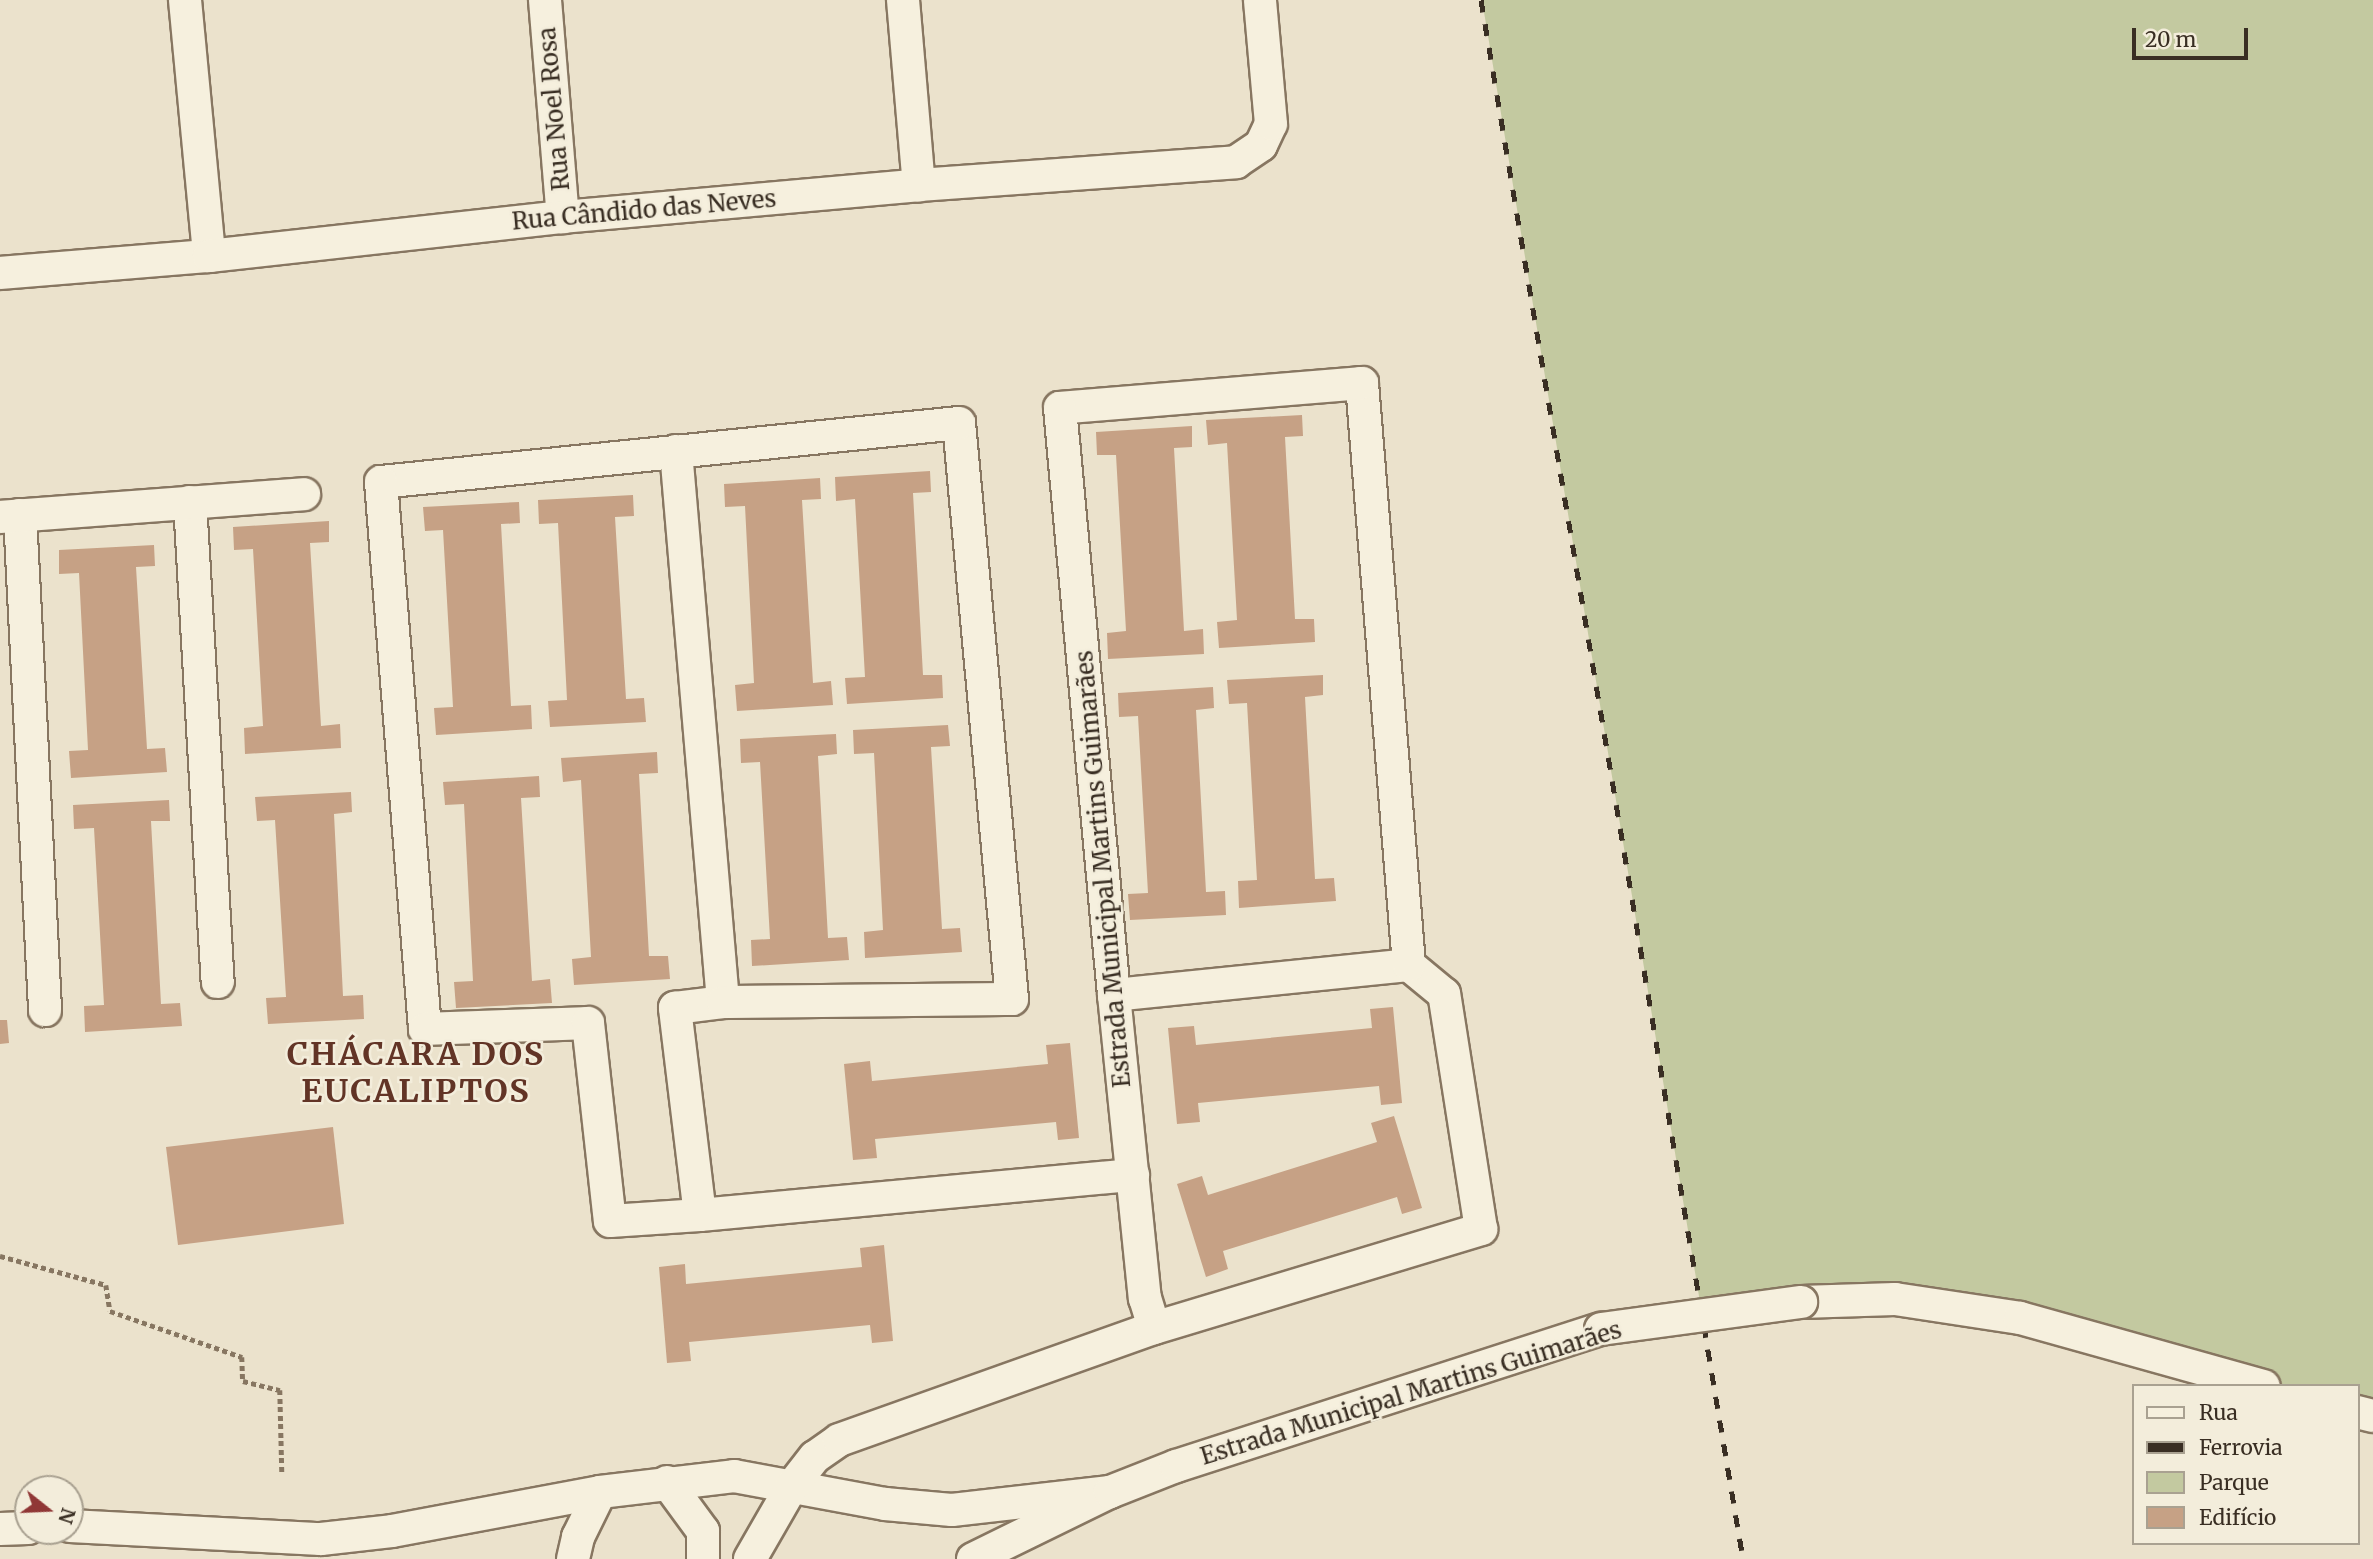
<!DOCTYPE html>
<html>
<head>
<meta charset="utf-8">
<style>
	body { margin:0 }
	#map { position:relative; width:2373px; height:1559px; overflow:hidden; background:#ebe2cc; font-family:Merriweather,serif }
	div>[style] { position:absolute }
	.green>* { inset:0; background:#c3c9a0 }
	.building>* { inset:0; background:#c6a185 }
	.path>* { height:4.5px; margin-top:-2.25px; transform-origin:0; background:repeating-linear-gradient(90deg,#877661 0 5px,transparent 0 8.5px) }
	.roads { filter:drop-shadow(2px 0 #877661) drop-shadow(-2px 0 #877661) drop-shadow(0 2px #877661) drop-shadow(0 -2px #877661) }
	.minor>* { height:32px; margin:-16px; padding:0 16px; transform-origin:16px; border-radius:16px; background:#f6f0de }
	.rail>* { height:5px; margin-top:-2.5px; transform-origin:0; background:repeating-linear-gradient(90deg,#392e23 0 12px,transparent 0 24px) }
	.bridges { filter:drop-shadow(2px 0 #877661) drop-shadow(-2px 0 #877661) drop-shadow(0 2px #877661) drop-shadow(0 -2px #877661) }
	.minor-bridge>* { height:32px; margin:-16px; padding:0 16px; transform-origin:16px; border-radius:16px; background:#f6f0de }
	span { translate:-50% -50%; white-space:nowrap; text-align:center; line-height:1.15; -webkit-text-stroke:5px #f3eddb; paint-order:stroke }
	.street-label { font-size:24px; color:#392e23 }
	.district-label { font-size:32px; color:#623426; font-weight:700; letter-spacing:2px }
	.legend { position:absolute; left:2132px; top:1384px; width:228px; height:161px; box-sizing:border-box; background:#f3eddb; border:2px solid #a9a191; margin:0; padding:9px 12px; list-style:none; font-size:21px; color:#392e23 }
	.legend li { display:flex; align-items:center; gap:14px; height:35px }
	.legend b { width:35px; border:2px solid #a9a191 }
	.north { position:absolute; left:14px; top:1475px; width:70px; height:70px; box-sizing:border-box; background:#f3eddb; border:2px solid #a9a191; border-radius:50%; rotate:108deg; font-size:19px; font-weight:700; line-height:28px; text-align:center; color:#392e23 }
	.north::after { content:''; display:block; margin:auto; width:24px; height:32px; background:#903736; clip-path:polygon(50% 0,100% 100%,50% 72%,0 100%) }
	.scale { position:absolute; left:2132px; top:28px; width:116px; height:32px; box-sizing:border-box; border:4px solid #392e23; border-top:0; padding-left:9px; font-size:21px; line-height:24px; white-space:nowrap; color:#392e23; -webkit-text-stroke:5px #f3eddb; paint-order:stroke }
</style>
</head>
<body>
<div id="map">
	<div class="green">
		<div style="clip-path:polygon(1482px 0,2373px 0,2373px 1416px,2357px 1412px,2357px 1386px,2264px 1386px,2020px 1318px,1701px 1308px)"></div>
	</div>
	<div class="building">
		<div style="clip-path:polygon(1302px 415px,1303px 436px,1285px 437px,1295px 619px,1314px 619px,1315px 642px,1219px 648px,1217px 622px,1237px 620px,1227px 443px,1208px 445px,1206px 420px)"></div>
		<div style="clip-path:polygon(1192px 426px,1192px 447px,1174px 448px,1184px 631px,1203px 629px,1204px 654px,1108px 659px,1107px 633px,1126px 631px,1116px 455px,1097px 455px,1096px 432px)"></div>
		<div style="clip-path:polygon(930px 471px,931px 492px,913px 493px,923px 675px,942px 675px,943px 698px,847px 704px,845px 678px,865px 677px,855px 499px,836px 501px,835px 477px)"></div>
		<div style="clip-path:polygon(820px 478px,821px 499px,802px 500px,813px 683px,831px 681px,833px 705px,737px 711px,735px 685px,754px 683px,745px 506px,725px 507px,724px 484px)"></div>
		<div style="clip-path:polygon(633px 495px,634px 516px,615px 517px,626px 699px,644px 698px,646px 722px,550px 727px,548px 701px,567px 700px,558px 523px,539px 524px,538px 500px)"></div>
		<div style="clip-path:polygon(519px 502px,520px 523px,501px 524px,511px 706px,531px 705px,532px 729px,436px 735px,434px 708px,453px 707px,443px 530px,425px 531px,423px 507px)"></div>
		<div style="clip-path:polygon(329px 521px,329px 542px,310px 543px,321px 726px,340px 724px,341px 748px,245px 754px,244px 728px,263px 726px,253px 549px,234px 550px,233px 527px)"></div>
		<div style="clip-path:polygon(154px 545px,155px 566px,136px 567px,147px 749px,165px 748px,167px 772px,71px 778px,69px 751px,88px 750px,79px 573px,59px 574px,59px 550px)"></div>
		<div style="clip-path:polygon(1323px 675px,1323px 695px,1305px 697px,1315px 879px,1334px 878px,1336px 901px,1239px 908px,1238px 881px,1257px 880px,1247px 703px,1229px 704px,1227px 680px)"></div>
		<div style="clip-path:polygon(1213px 687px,1214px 708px,1196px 710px,1206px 892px,1225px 891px,1226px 915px,1130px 920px,1128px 894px,1148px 893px,1138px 716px,1119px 717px,1118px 693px)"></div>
		<div style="clip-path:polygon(948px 725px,950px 746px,931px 747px,942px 929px,960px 928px,962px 952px,865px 958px,864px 932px,883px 930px,874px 753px,854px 754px,853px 730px)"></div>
		<div style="clip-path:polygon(836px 734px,837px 754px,818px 756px,828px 938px,847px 937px,849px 960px,752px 966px,751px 940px,770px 939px,760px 762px,741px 763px,740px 739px)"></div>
		<div style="clip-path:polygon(657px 752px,658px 773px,639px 774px,649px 956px,668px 956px,670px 979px,574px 985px,572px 959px,591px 957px,581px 780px,563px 782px,561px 758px)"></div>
		<div style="clip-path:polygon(539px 776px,540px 797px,521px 798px,532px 981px,550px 979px,552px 1003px,456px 1008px,454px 982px,473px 981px,464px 804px,445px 805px,443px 782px)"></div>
		<div style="clip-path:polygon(351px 792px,352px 812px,334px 814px,343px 996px,363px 995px,364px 1019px,268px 1024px,266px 998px,286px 997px,275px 820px,257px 821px,255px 797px)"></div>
		<div style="clip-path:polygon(169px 800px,170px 821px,151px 821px,161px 1004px,180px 1003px,182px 1026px,85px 1032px,84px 1006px,104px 1005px,94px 828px,74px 829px,73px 805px)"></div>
		<div style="clip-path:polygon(1393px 1007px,1402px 1103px,1381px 1105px,1379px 1086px,1198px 1103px,1200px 1122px,1177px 1124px,1168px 1028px,1194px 1026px,1196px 1045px,1372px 1028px,1370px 1009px)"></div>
		<div style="clip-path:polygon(0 1020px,7px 1020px,9px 1043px,0 1044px)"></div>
		<div style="clip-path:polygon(1070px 1043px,1079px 1138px,1058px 1140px,1056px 1122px,875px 1139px,877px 1158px,853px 1160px,844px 1064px,870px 1061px,872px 1081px,1048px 1064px,1046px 1045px)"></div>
		<div style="clip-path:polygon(1394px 1116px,1422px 1208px,1402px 1214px,1397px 1197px,1223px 1251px,1228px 1269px,1206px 1277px,1177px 1184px,1202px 1176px,1208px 1195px,1377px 1142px,1371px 1123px)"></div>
		<div style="clip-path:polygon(333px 1127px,344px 1224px,178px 1245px,166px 1147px)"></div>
		<div style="clip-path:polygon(884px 1245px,893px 1341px,872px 1343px,870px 1325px,689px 1342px,691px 1361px,667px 1363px,659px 1267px,685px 1264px,686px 1284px,862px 1267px,860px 1248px)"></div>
	</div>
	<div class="path">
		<div style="left:0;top:1256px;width:110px;rotate:15.3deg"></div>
		<div style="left:106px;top:1285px;width:26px;rotate:81deg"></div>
		<div style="left:110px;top:1311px;width:140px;rotate:19.2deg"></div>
		<div style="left:242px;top:1357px;width:24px;rotate:88deg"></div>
		<div style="left:243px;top:1381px;width:38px;rotate:14deg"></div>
		<div style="left:280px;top:1390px;width:82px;rotate:88.6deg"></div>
	</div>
	<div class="roads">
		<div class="minor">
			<div style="left:185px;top:0;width:257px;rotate:84.6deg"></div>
			<div style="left:545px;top:0;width:218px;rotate:85.3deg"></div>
			<div style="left:903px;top:0;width:186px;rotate:85.1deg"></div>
			<div style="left:0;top:273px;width:210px;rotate:-4.7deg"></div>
			<div style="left:209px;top:256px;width:356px;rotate:-6.3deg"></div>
			<div style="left:563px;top:217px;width:357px;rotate:-5.1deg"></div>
			<div style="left:919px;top:185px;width:318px;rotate:-4.1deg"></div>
			<div style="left:1236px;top:162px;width:30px;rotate:-34deg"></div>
			<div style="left:1261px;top:145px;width:23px;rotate:-65deg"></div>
			<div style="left:1271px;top:124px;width:124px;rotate:-95.1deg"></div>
			<div style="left:676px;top:451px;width:553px;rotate:85.12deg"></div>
			<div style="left:190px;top:502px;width:481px;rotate:86.7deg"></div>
			<div style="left:20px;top:515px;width:496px;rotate:87.1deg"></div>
			<div style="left:0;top:517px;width:305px;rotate:-4.3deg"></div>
			<div style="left:1114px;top:995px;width:297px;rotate:-5.8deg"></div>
			<div style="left:700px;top:1215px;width:209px;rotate:-96.9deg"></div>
			<div style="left:675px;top:1008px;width:48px;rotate:-7.1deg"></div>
			<div style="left:723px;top:1002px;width:289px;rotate:-0.6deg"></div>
			<div style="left:1012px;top:999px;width:578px;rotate:-95.26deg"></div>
			<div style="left:959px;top:423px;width:581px;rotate:174.17deg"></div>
			<div style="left:381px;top:482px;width:549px;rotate:85.4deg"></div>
			<div style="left:425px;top:1029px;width:163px;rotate:-2.1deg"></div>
			<div style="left:588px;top:1023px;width:199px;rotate:83.7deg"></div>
			<div style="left:610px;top:1221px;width:90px;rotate:-3.8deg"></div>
			<div style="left:700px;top:1215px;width:435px;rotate:-5.3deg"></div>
			<div style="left:1801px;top:1302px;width:94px;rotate:-1.8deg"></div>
			<div style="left:1895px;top:1299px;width:126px;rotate:8.6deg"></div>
			<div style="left:2020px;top:1318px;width:253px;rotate:15.6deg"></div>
			<div style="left:2357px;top:1412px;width:16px;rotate:14deg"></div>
			<div style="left:667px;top:1482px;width:61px;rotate:53.7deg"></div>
			<div style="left:703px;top:1531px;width:28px;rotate:90deg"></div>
			<div style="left:70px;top:1526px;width:251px;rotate:3deg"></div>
			<div style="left:321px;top:1539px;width:71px;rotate:-6.4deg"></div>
			<div style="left:392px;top:1531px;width:212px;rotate:-10.6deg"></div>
			<div style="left:600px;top:1492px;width:135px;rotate:-6.8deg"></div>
			<div style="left:734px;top:1476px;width:154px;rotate:10.5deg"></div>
			<div style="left:885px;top:1504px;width:67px;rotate:5.1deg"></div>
			<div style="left:952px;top:1510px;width:159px;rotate:-6.5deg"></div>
			<div style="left:0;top:1529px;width:28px;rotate:-2deg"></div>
			<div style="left:573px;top:1559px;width:23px;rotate:-77deg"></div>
			<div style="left:578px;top:1537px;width:50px;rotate:-63.9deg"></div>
			<div style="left:750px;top:1559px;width:84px;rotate:-60.1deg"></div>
			<div style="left:792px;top:1486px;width:37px;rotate:-52deg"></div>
			<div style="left:815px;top:1457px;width:29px;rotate:-35deg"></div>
			<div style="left:839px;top:1440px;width:334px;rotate:-19.6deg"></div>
			<div style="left:1154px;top:1328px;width:342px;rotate:-16.8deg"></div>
			<div style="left:1481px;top:1229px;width:238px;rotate:-98.9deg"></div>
			<div style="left:1444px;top:994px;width:45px;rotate:-140.4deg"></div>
			<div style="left:1409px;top:965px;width:584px;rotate:-94.62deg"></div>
			<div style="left:1362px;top:383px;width:303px;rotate:175.3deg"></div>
			<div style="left:1060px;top:408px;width:589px;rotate:84.74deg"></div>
			<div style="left:1114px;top:995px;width:305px;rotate:84.2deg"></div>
			<div style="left:1145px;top:1298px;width:31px;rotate:73deg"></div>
			<div style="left:973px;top:1559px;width:153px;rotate:-26.1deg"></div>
			<div style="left:1110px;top:1492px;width:71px;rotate:-21.5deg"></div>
			<div style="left:1176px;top:1466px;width:447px;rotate:-17.9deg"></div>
		</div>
	</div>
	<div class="rail">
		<div style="left:1481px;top:0;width:1581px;rotate:80.46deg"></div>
	</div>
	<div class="bridges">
		<div class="minor-bridge">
			<div style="left:1601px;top:1329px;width:202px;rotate:-7.7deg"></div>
		</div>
	</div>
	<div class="street-label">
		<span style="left:554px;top:109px;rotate:-95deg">Rua Noel Rosa</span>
		<span style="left:644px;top:210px;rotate:-5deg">Rua Cândido das Neves</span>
		<span style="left:1103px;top:869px;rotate:-95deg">Estrada Municipal Martins Guimarães</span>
		<span style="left:1411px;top:1393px;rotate:-17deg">Estrada Municipal Martins Guimarães</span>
	</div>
	<div class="district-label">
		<span style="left:416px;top:1073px">CHÁCARA DOS<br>EUCALIPTOS</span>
	</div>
	<ul class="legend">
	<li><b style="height:9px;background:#f6f0de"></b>Rua</li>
	<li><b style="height:9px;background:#392e23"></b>Ferrovia</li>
	<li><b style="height:19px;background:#c3c9a0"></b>Parque</li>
	<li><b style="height:19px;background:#c6a185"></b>Edifício</li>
	</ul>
	<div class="north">N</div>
	<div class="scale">20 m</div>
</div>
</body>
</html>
